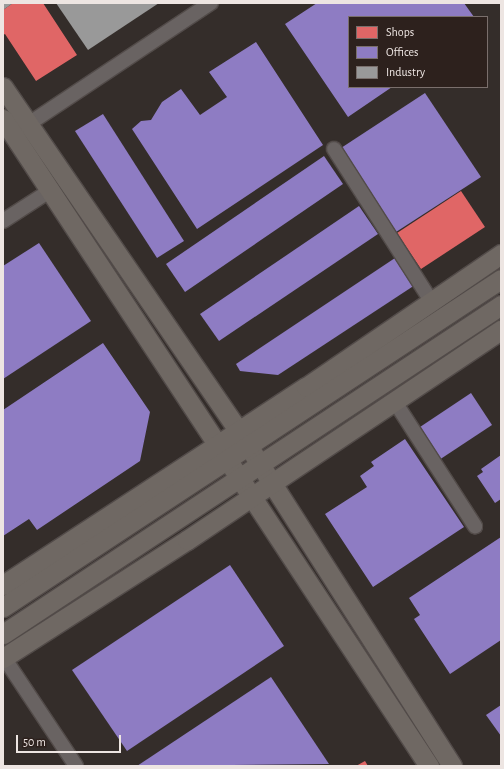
<!DOCTYPE html>
<html>
<head>
<meta charset="utf-8">
<style>
	body { margin:0 }
	#map { position:relative; width:504px; height:769px; overflow:hidden; background:#342d2a; font-family:"Alegreya Sans",sans-serif }
	div>[style] { position:absolute }
	.shops>* { inset:0; background:#e06666 }
	.offices>* { inset:0; background:#8e7cc3 }
	.industry>* { inset:0; background:#999 }
	.roads { filter:drop-shadow(1px 0 #524b49) drop-shadow(-1px 0 #524b49) drop-shadow(0 1px #524b49) drop-shadow(0 -1px #524b49) }
	.street>* { height:14px; margin:-7px; padding:0 7px; transform-origin:7px; border-radius:7px; background:#696362 }
	.secondary>* { height:19px; margin:-9.5px; padding:0 9.5px; transform-origin:9.5px; border-radius:9.5px; background:#6f6863 }
	span { translate:-50% -50%; white-space:nowrap; text-align:center; line-height:1.15; -webkit-text-stroke:4px #2d211d; paint-order:stroke }
	.frame { position:absolute; inset:0; border:4px solid #ede5e2; pointer-events:none }
	.legend { position:absolute; left:348px; top:16px; width:140px; height:72px; box-sizing:border-box; background:#2d211d; border:1px solid #7a6f6c; margin:0; padding:5px 7px; list-style:none; font-size:12px; color:#ede5e2 }
	.legend li { display:flex; align-items:center; gap:8px; height:20px }
	.legend b { width:20px; border:1px solid #7a6f6c }
	.scale { position:absolute; left:16px; top:735px; width:105px; height:18px; box-sizing:border-box; border:2px solid #ede5e2; border-top:0; padding-left:5px; font-size:12px; line-height:14px; white-space:nowrap; color:#ede5e2; -webkit-text-stroke:3px #2d211d; paint-order:stroke }
</style>
</head>
<body>
<div id="map">
	<div class="shops">
		<div style="clip-path:polygon(13px 3px,43px 3px,77px 55px,36px 81px,5px 34px,3px 35px,3px 10px)"></div>
		<div style="clip-path:polygon(461px 191px,485px 227px,421px 269px,397px 233px)"></div>
		<div style="clip-path:polygon(365px 761px,368px 766px,356px 766px)"></div>
	</div>
	<div class="offices">
		<div style="clip-path:polygon(317px 3px,464px 3px,474px 17px,349px 17px,349px 87px,392px 87px,348px 117px,285px 24px)"></div>
		<div style="clip-path:polygon(256px 42px,323px 145px,197px 229px,132px 129px,141px 121px,151px 120px,162px 102px,181px 89px,200px 115px,227px 97px,209px 72px)"></div>
		<div style="clip-path:polygon(425px 93px,481px 177px,396px 232px,341px 148px)"></div>
		<div style="clip-path:polygon(103px 114px,184px 241px,157px 258px,75px 131px)"></div>
		<div style="clip-path:polygon(324px 156px,343px 184px,185px 292px,166px 264px)"></div>
		<div style="clip-path:polygon(359px 206px,378px 234px,219px 341px,200px 314px)"></div>
		<div style="clip-path:polygon(39px 243px,91px 321px,3px 379px,3px 266px)"></div>
		<div style="clip-path:polygon(395px 258px,415px 285px,278px 375px,240px 371px,236px 364px)"></div>
		<div style="clip-path:polygon(103px 343px,150px 412px,140px 461px,37px 530px,29px 519px,3px 536px,3px 410px)"></div>
		<div style="clip-path:polygon(471px 393px,492px 425px,439px 460px,417px 429px)"></div>
		<div style="clip-path:polygon(405px 439px,464px 527px,373px 587px,325px 514px,367px 487px,360px 476px,374px 466px,371px 462px)"></div>
		<div style="clip-path:polygon(501px 455px,501px 499px,495px 503px,477px 476px,483px 472px,481px 469px)"></div>
		<div style="clip-path:polygon(501px 537px,501px 640px,450px 674px,414px 619px,420px 615px,409px 598px)"></div>
		<div style="clip-path:polygon(230px 565px,284px 646px,127px 751px,72px 670px)"></div>
		<div style="clip-path:polygon(271px 677px,329px 764px,137px 766px)"></div>
		<div style="clip-path:polygon(501px 705px,501px 736px,486px 715px)"></div>
	</div>
	<div class="industry">
		<div style="clip-path:polygon(3px 3px,13px 3px,3px 10px)"></div>
		<div style="clip-path:polygon(56px 3px,159px 3px,88px 50px)"></div>
	</div>
	<div class="roads">
		<div class="street">
			<div style="left:21px;top:129px;width:228px;rotate:-33.6deg"></div>
			<div style="left:334px;top:149px;width:182px;rotate:57.4deg"></div>
			<div style="left:3px;top:221px;width:57px;rotate:-32.9deg"></div>
			<div style="left:395px;top:402px;width:148px;rotate:57.2deg"></div>
			<div style="left:3px;top:656px;width:132px;rotate:56.4deg"></div>
		</div>
		<div class="secondary">
			<div style="left:3px;top:87px;width:432px;rotate:55.6deg"></div>
			<div style="left:247px;top:444px;width:382px;rotate:57.5deg"></div>
			<div style="left:3px;top:119px;width:775px;rotate:56.64deg"></div>
			<div style="left:3px;top:585px;width:362px;rotate:-33.2deg"></div>
			<div style="left:306px;top:387px;width:236px;rotate:-34.3deg"></div>
			<div style="left:3px;top:607px;width:596px;rotate:-33.37deg"></div>
			<div style="left:3px;top:634px;width:597px;rotate:-33.45deg"></div>
			<div style="left:3px;top:658px;width:219px;rotate:-32.7deg"></div>
			<div style="left:187px;top:540px;width:378px;rotate:-33.8deg"></div>
		</div>
	</div>
	<div class="frame"></div>
	<ul class="legend">
	<li><b style="height:11px;background:#e06666"></b>Shops</li>
	<li><b style="height:11px;background:#8e7cc3"></b>Offices</li>
	<li><b style="height:11px;background:#999"></b>Industry</li>
	</ul>
	<div class="scale">50 m</div>
</div>
</body>
</html>
